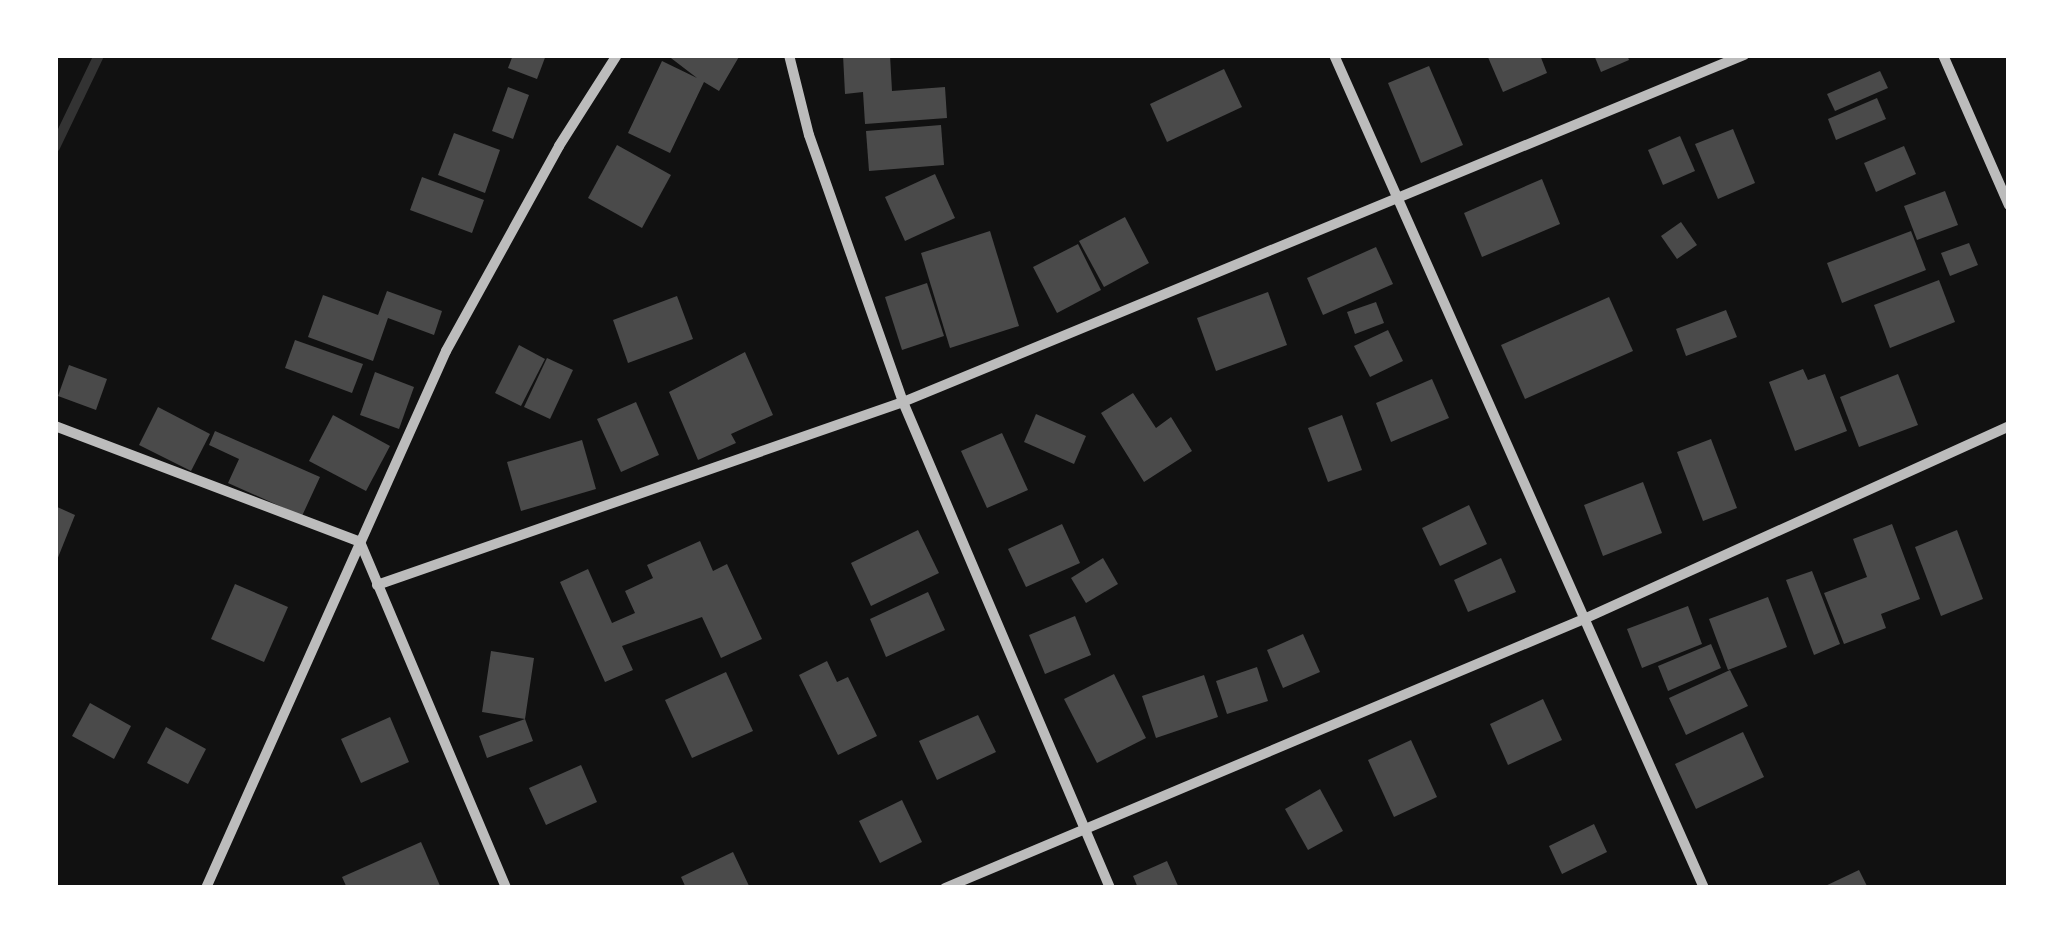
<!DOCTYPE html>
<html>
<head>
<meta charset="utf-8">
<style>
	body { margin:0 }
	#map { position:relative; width:2064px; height:943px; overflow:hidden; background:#111; font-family:"PT Sans Narrow",sans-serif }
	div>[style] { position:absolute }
	.stream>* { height:10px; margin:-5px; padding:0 5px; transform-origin:5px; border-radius:5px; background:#333 }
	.building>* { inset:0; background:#4a4a4a }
	.minor>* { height:10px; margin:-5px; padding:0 5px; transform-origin:5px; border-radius:5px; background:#bcbcbc }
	span { translate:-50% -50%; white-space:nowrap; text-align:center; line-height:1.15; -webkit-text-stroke:10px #fff; paint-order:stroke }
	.frame { position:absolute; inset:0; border:58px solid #fff; pointer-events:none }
</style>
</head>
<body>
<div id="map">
	<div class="stream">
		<div style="left:55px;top:147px;width:102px;rotate:-64.4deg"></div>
	</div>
	<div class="building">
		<div style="clip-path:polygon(513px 55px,546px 55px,537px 79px,508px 68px)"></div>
		<div style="clip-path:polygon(667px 55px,740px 55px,719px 91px,704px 82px,670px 153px,628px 133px,662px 61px,697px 78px)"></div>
		<div style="clip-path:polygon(843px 55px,890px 55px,892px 91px,945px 87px,947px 118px,865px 124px,863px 92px,845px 94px)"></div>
		<div style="clip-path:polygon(1487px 55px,1540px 55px,1547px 73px,1503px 92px)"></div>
		<div style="clip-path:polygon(1594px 55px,1627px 55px,1629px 60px,1601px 72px)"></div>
		<div style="clip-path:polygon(1429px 66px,1463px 145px,1421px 163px,1388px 83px)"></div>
		<div style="clip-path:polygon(1224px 69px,1242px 107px,1167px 142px,1150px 104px)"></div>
		<div style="clip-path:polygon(1880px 71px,1888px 88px,1835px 111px,1827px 94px)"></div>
		<div style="clip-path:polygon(508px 87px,529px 95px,513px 139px,492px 131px)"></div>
		<div style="clip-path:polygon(1877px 98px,1886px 119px,1836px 140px,1828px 119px)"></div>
		<div style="clip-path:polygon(941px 125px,944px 165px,869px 171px,866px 131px)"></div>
		<div style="clip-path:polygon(1733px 129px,1755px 183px,1718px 199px,1695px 144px)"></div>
		<div style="clip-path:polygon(454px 133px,500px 150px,485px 193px,438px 175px)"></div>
		<div style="clip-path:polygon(1680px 136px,1695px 171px,1663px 185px,1648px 150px)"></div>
		<div style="clip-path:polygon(617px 145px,671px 175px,642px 228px,588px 198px)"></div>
		<div style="clip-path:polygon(1904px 146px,1916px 174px,1876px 192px,1864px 163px)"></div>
		<div style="clip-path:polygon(935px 174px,955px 218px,905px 241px,885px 197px)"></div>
		<div style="clip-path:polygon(422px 177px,484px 200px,472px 233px,410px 210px)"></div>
		<div style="clip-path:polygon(1542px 179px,1560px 224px,1482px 257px,1464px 213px)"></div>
		<div style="clip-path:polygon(1945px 191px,1958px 225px,1917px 240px,1904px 206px)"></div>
		<div style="clip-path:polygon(1125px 217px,1149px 263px,1104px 287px,1079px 241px)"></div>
		<div style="clip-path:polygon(1681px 222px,1697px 245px,1677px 259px,1661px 236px)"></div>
		<div style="clip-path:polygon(990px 231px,1019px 326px,950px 348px,921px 253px)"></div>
		<div style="clip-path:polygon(1911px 231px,1926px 270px,1842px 303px,1827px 263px)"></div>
		<div style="clip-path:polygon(1969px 243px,1978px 265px,1950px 276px,1941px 253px)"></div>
		<div style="clip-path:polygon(1078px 244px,1101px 290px,1057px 313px,1033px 267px)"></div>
		<div style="clip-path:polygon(1376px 247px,1393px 284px,1323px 315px,1307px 278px)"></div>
		<div style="clip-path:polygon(1939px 280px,1955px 322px,1890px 348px,1874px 305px)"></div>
		<div style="clip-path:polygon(927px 283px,944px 336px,902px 350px,885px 297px)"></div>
		<div style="clip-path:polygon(387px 291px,442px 311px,434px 335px,388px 318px,373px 361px,308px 337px,323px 295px,378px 315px)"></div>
		<div style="clip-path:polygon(1268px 292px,1287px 345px,1216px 371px,1197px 318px)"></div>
		<div style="clip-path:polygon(677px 296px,693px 339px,628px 363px,613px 320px)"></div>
		<div style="clip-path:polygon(1609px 297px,1633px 351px,1525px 399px,1501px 345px)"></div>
		<div style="clip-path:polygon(1376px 302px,1384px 323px,1355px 334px,1347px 312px)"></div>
		<div style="clip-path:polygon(1726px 310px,1737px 337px,1686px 356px,1676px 329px)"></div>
		<div style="clip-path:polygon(1388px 330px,1403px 361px,1370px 377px,1354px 346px)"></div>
		<div style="clip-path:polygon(295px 340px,363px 364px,352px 393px,285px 368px)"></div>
		<div style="clip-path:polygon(519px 345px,545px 359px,521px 406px,495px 393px)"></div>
		<div style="clip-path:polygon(745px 352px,773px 415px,731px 434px,736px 443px,698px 460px,669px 392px)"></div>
		<div style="clip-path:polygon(547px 358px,573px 370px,550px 419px,524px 407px)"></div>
		<div style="clip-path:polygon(69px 365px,107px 379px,96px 410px,58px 396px)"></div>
		<div style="clip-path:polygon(1803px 369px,1808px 380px,1825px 374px,1847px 431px,1795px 451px,1769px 382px)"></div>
		<div style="clip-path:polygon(375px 372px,414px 387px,399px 429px,360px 415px)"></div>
		<div style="clip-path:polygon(1898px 374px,1918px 425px,1859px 447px,1840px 397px)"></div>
		<div style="clip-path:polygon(1432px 379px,1449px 418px,1391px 442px,1376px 403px)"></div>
		<div style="clip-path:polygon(1133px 393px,1156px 428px,1171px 417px,1192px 451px,1144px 482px,1101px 413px)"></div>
		<div style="clip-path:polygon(636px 402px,659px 455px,621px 472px,597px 419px)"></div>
		<div style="clip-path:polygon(158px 407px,210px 434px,191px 471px,139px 445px)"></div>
		<div style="clip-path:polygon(1036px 414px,1086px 436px,1074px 464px,1024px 442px)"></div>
		<div style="clip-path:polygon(333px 415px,390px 446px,366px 491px,309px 461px)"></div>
		<div style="clip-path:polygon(1342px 415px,1362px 470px,1328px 482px,1308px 428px)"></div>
		<div style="clip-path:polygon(215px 431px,320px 477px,302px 516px,228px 483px,239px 459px,209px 445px)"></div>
		<div style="clip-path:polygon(1002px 433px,1028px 490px,987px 508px,961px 451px)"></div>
		<div style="clip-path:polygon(1711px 439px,1737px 508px,1703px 521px,1677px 452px)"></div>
		<div style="clip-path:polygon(582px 440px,596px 489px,521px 511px,507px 462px)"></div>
		<div style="clip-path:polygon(1643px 482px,1662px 533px,1603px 556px,1584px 505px)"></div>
		<div style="clip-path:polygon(1469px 505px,1487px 544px,1440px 566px,1422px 528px)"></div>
		<div style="clip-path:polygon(55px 506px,75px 515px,55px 565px)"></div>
		<div style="clip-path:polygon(1062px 524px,1080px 563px,1026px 587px,1008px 549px)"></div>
		<div style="clip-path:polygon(1892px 524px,1920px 599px,1881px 614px,1886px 628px,1844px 644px,1824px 593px,1867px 577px,1853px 539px)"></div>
		<div style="clip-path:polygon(918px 530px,939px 573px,871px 606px,851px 563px)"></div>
		<div style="clip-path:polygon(1957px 530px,1983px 599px,1941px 616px,1915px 547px)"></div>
		<div style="clip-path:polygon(700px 541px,713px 571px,727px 564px,762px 639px,721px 658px,702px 617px,622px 646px,633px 670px,605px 682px,560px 582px,588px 569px,612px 623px,635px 613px,625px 591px,653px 578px,647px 565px)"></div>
		<div style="clip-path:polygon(1103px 558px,1118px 584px,1086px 603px,1071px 578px)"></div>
		<div style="clip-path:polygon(1501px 558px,1516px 592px,1468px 612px,1454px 580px)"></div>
		<div style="clip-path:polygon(1812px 571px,1840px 644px,1814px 655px,1786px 580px)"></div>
		<div style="clip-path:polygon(235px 584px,288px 607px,264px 662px,211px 639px)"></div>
		<div style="clip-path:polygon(928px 592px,945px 630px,886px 657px,870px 619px)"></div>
		<div style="clip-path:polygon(1768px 597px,1787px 647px,1728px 670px,1709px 619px)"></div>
		<div style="clip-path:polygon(1688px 606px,1702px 644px,1642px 668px,1627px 629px)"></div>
		<div style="clip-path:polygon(1075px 616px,1091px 655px,1045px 674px,1029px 635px)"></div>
		<div style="clip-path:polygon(1303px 634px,1320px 672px,1283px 688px,1267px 650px)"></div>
		<div style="clip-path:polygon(1711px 644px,1721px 668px,1668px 691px,1658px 666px)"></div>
		<div style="clip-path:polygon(491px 651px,534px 658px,525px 719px,533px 741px,487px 758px,479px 736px,525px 719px,482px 712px)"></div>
		<div style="clip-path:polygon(827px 661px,837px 682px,848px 677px,877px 736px,838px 755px,799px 675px)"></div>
		<div style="clip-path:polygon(1257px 667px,1268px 701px,1227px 714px,1216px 681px)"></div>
		<div style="clip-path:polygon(1730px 670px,1748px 706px,1686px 735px,1669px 698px)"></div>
		<div style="clip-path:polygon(726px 672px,753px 731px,692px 758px,665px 700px)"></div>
		<div style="clip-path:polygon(1114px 674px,1146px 738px,1097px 763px,1064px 699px)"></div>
		<div style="clip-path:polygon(1204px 675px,1218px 717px,1156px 738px,1142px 696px)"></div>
		<div style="clip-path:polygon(1543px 699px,1562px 740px,1508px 765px,1490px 724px)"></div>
		<div style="clip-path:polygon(90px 703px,131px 726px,114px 759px,72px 736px)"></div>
		<div style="clip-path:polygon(978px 715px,996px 752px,937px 780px,919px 741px)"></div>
		<div style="clip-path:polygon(390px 717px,409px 762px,361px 783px,341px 739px)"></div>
		<div style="clip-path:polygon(166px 727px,206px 749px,188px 784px,147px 763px)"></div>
		<div style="clip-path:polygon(1743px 732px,1764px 777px,1696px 809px,1675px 764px)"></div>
		<div style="clip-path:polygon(1411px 740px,1437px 797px,1394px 817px,1368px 760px)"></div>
		<div style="clip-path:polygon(581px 765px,597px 802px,546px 825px,529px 788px)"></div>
		<div style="clip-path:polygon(1320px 789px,1343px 831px,1308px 850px,1285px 809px)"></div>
		<div style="clip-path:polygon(902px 800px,922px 842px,880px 863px,859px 821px)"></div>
		<div style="clip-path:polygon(1594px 824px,1607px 852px,1562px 874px,1549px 846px)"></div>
		<div style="clip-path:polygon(421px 842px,441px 888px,347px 888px,342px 877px)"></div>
		<div style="clip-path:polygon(733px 852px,750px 888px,686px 888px,681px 877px)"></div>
		<div style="clip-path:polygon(1167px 861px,1179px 888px,1138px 888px,1133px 876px)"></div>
		<div style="clip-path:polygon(1859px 870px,1868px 888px,1821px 888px)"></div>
	</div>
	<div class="minor">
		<div style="left:789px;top:55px;width:82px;rotate:76deg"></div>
		<div style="left:809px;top:135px;width:283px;rotate:70.6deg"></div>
		<div style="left:903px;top:402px;width:528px;rotate:66.93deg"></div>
		<div style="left:1334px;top:55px;width:911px;rotate:66.05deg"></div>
		<div style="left:1943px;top:55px;width:164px;rotate:66.3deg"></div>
		<div style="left:55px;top:426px;width:326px;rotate:20.8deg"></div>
		<div style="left:360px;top:542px;width:376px;rotate:67.1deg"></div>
		<div style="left:377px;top:585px;width:557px;rotate:-19.18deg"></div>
		<div style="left:903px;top:402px;width:910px;rotate:-22.42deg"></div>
		<div style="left:206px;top:888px;width:588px;rotate:-65.92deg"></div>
		<div style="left:446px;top:351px;width:234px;rotate:-61.1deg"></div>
		<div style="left:559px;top:146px;width:108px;rotate:-57.5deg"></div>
		<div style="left:945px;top:888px;width:693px;rotate:-22.83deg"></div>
		<div style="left:1584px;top:619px;width:467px;rotate:-24.4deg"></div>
	</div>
	<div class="frame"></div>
</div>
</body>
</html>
